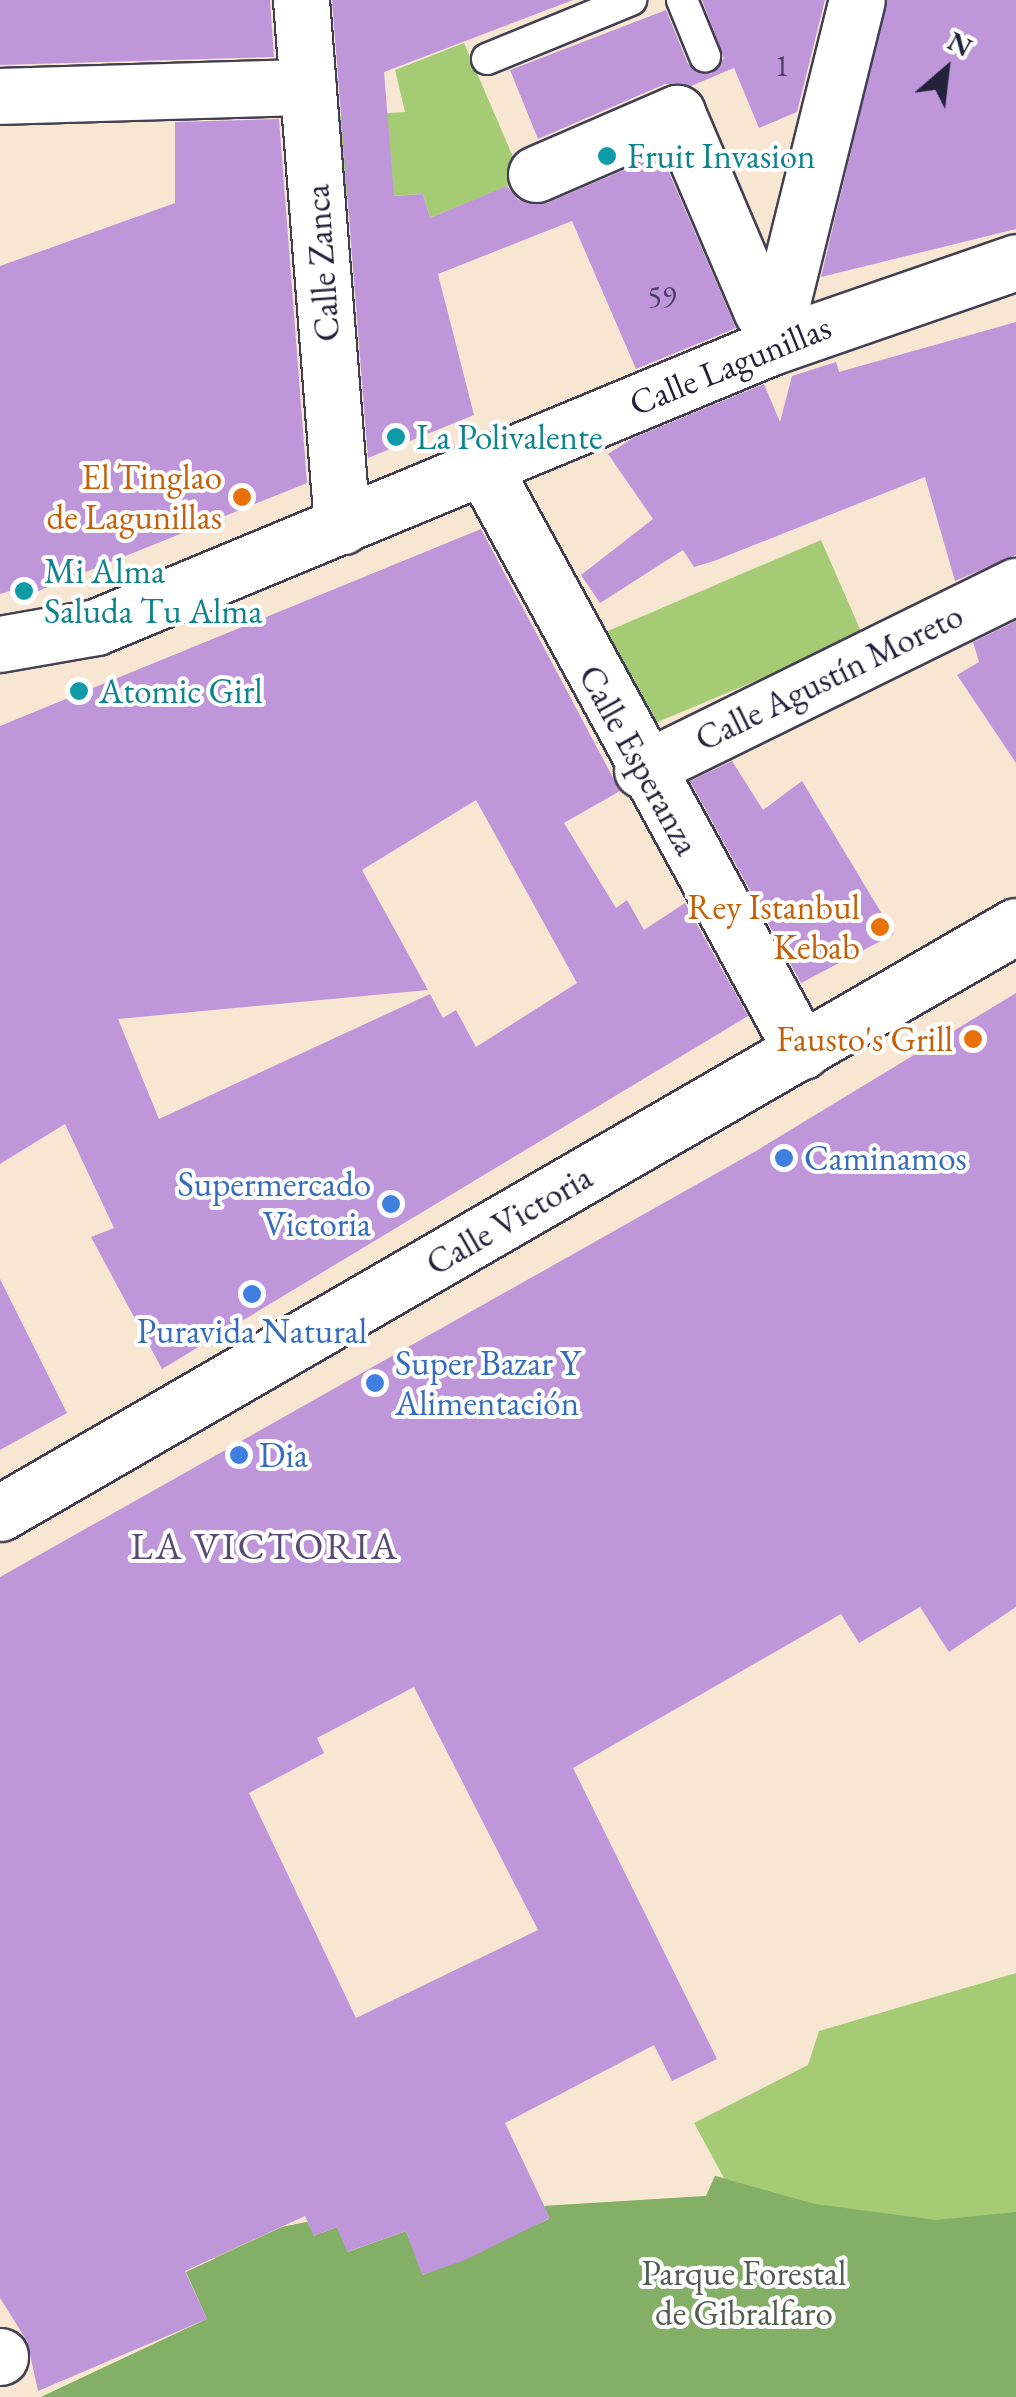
<!DOCTYPE html>
<html>
<head>
<meta charset="utf-8">
<style>
	body { margin:0 }
	#map { position:relative; width:1016px; height:2397px; overflow:hidden; background:#f7e7d2; font-family:"EB Garamond",serif }
	div>[style] { position:absolute }
	.green>* { inset:0; background:#a6cb75 }
	.forest>* { inset:0; background:#84af66 }
	.building>* { inset:0; background:#c096db }
	.roads { filter:drop-shadow(2px 0 #424052) drop-shadow(-2px 0 #424052) drop-shadow(0 2px #424052) drop-shadow(0 -2px #424052) }
	.lane>* { height:30px; margin:-15px; padding:0 15px; transform-origin:15px; border-radius:15px; background:#fff }
	.street>* { height:55px; margin:-27.5px; padding:0 27.5px; transform-origin:27.5px; border-radius:27.5px; background:#fff }
	.secondary>* { height:55px; margin:-27.5px; padding:0 27.5px; transform-origin:27.5px; border-radius:27.5px; background:#fff }
	.dots>* { width:28px; height:28px; translate:-50% -50%; box-sizing:border-box; border:5px solid #fff; border-radius:50% }
	span { translate:-50% -50%; white-space:nowrap; text-align:center; line-height:1.15; -webkit-text-stroke:8px #fff; paint-order:stroke }
	.number-label { font-size:30px; color:#4a3f63 }
	.number-label span { -webkit-text-stroke-width:0 }
	.culture-label { font-size:35px; color:#0d838f }
	.left { translate:0 -50%; text-align:left }
	.street-label { font-size:35px; color:#22223b }
	.food-label { font-size:35px; color:#c56008 }
	.right { translate:-100% -50%; text-align:right }
	.shop-label { font-size:35px; color:#366cbe }
	.park-label { font-size:35px; color:#505d4f }
	.neighbourhood-label { font-size:38px; color:#594b73; letter-spacing:2.5px }
	.north { position:absolute; left:896px; top:20px; width:100px; height:100px; -webkit-text-stroke:8px #fff; paint-order:stroke; rotate:28deg; font-size:28px; font-weight:700; line-height:40px; text-align:center; color:#22223b }
	.north::after { content:''; display:block; margin:auto; width:35px; height:45px; background:#22223b; clip-path:polygon(50% 0,100% 100%,50% 72%,0 100%) }
</style>
</head>
<body>
<div id="map">
	<div class="green">
		<div style="clip-path:polygon(464px 43px,523px 180px,430px 218px,423px 194px,331px 200px,325px 117px,405px 112px,395px 70px)"></div>
		<div style="clip-path:polygon(821px 540px,863px 636px,648px 726px,601px 634px)"></div>
		<div style="clip-path:polygon(1016px 1973px,1016px 2397px,41px 2397px,207px 2319px,215px 2257px,282px 2227px,307px 2222px,348px 2252px,387px 2238px,423px 2275px,549px 2219px,544px 2206px,706px 2196px,715px 2176px,724px 2178px,694px 2123px,808px 2065px,819px 2031px)"></div>
	</div>
	<div class="forest">
		<div style="clip-path:polygon(715px 2176px,815px 2204px,936px 2220px,1016px 2212px,1016px 2397px,41px 2397px,207px 2319px,186px 2272px,282px 2227px,307px 2222px,314px 2236px,337px 2227px,348px 2252px,406px 2231px,423px 2275px,549px 2219px,544px 2206px,706px 2196px)"></div>
	</div>
	<div class="building">
		<div style="clip-path:polygon(0 0,270px 0,274px 57px,0 65px)"></div>
		<div style="clip-path:polygon(332px 0,573px 0,384px 72px,394px 196px,423px 194px,430px 218px,507px 186px,518px 200px,547px 203px,661px 154px,736px 328px,636px 369px,572px 221px,438px 274px,474px 415px,368px 458px)"></div>
		<div style="clip-path:polygon(702px 0,825px 0,797px 112px,759px 128px,734px 68px,691px 86px,665px 84px,538px 139px,510px 70px,666px 10px,688px 64px,711px 74px,724px 58px)"></div>
		<div style="clip-path:polygon(887px 0,1016px 0,1016px 229px,821px 277px)"></div>
		<div style="clip-path:polygon(279px 119px,307px 483px,26px 596px,23px 587px,0 594px,0 266px,175px 203px,175px 122px)"></div>
		<div style="clip-path:polygon(1016px 322px,1016px 555px,955px 581px,925px 477px,714px 561px,694px 567px,683px 550px,600px 603px,581px 575px,653px 519px,608px 454px,633px 438px,764px 384px,780px 422px,792px 376px,836px 362px,839px 372px)"></div>
		<div style="clip-path:polygon(evenodd,481px 529px,620px 791px,564px 823px,616px 908px,627px 900px,644px 930px,685px 903px,748px 1016px,162px 1369px,91px 1237px,114px 1228px,65px 1124px,0 1164px,0 726px,481px 529px,476px 800px,577px 983px,476px 1047px,456px 1010px,443px 1018px,430px 994px,159px 1119px,118px 1019px,428px 990px,362px 870px,476px 800px)"></div>
		<div style="clip-path:polygon(1016px 621px,1016px 763px,957px 675px,979px 662px,973px 642px)"></div>
		<div style="clip-path:polygon(732px 761px,763px 810px,802px 781px,894px 934px,801px 983px,690px 781px)"></div>
		<div style="clip-path:polygon(evenodd,1016px 993px,1016px 1607px,949px 1652px,920px 1607px,859px 1643px,841px 1614px,573px 1768px,717px 2059px,672px 2081px,654px 2045px,505px 2123px,550px 2218px,465px 2260px,422px 2275px,406px 2231px,347px 2252px,337px 2227px,314px 2236px,305px 2216px,185px 2271px,207px 2319px,38px 2391px,27px 2341px,0 2298px,0 1577px,756px 1151px,1016px 993px,414px 1687px,538px 1930px,356px 2018px,249px 1793px,324px 1753px,317px 1738px,414px 1687px)"></div>
		<div style="clip-path:polygon(0 1279px,67px 1413px,0 1450px)"></div>
	</div>
	<div class="roads">
		<div class="lane">
			<div style="left:682px;top:0;width:61px;rotate:67.7deg"></div>
			<div style="left:487px;top:59px;width:156px;rotate:-22.3deg"></div>
		</div>
		<div class="street">
			<div style="left:301px;top:0;width:528px;rotate:85.54deg"></div>
			<div style="left:0;top:96px;width:308px;rotate:-1.7deg"></div>
			<div style="left:536px;top:174px;width:154px;rotate:-23.4deg"></div>
			<div style="left:677px;top:113px;width:216px;rotate:66.9deg"></div>
			<div style="left:771px;top:347px;width:357px;rotate:-76.1deg"></div>
			<div style="left:482px;top:465px;width:668px;rotate:61.36deg"></div>
			<div style="left:0;top:644px;width:97px;rotate:-10deg"></div>
			<div style="left:96px;top:627px;width:731px;rotate:-22.53deg"></div>
			<div style="left:771px;top:347px;width:259px;rotate:-19.1deg"></div>
			<div style="left:642px;top:770px;width:417px;rotate:-26.2deg"></div>
			<div style="left:0;top:2356px;width:1px;rotate:90deg"></div>
		</div>
		<div class="secondary">
			<div style="left:0;top:1513px;width:1173px;rotate:-30.02deg"></div>
		</div>
	</div>
	<div class="dots">
		<div style="left:607px;top:156px;background:#0f9aa8"></div>
		<div style="left:396px;top:437px;background:#0f9aa8"></div>
		<div style="left:242px;top:497px;background:#e8710a"></div>
		<div style="left:24px;top:591px;background:#0f9aa8"></div>
		<div style="left:79px;top:691px;background:#0f9aa8"></div>
		<div style="left:880px;top:927px;background:#e8710a"></div>
		<div style="left:973px;top:1039px;background:#e8710a"></div>
		<div style="left:784px;top:1158px;background:#3f7fe0"></div>
		<div style="left:391px;top:1204px;background:#3f7fe0"></div>
		<div style="left:252px;top:1294px;background:#3f7fe0"></div>
		<div style="left:375px;top:1383px;background:#3f7fe0"></div>
		<div style="left:239px;top:1455px;background:#3f7fe0"></div>
	</div>
	<div class="number-label">
		<span style="left:782px;top:66px">1</span>
		<span style="left:662px;top:297px">59</span>
	</div>
	<div class="culture-label">
		<span class="left" style="left:627px;top:156px">Fruit Invasion</span>
		<span class="left" style="left:416px;top:437px">La Polivalente</span>
		<span class="left" style="left:44px;top:591px">Mi Alma<br>Saluda Tu Alma</span>
		<span class="left" style="left:99px;top:691px">Atomic Girl</span>
	</div>
	<div class="street-label">
		<span style="left:322px;top:263px;rotate:-94deg">Calle Zanca</span>
		<span style="left:730px;top:365px;rotate:-22deg">Calle Lagunillas</span>
		<span style="left:829px;top:677px;rotate:-26deg">Calle Agustín Moreto</span>
		<span style="left:639px;top:760px;rotate:61deg">Calle Esperanza</span>
		<span style="left:509px;top:1220px;rotate:-30deg">Calle Victoria</span>
	</div>
	<div class="food-label">
		<span class="right" style="left:222px;top:497px">El Tinglao<br>de Lagunillas</span>
		<span class="right" style="left:860px;top:927px">Rey Istanbul<br>Kebab</span>
		<span class="right" style="left:953px;top:1039px">Fausto's Grill</span>
	</div>
	<div class="shop-label">
		<span class="left" style="left:804px;top:1158px">Caminamos</span>
		<span class="right" style="left:371px;top:1204px">Supermercado<br>Victoria</span>
		<span style="left:252px;top:1331px">Puravida Natural</span>
		<span class="left" style="left:395px;top:1383px">Super Bazar Y<br>Alimentación</span>
		<span class="left" style="left:259px;top:1455px">Dia</span>
	</div>
	<div class="park-label">
		<span style="left:744px;top:2293px">Parque Forestal<br>de Gibralfaro</span>
	</div>
	<div class="neighbourhood-label">
		<span style="left:265px;top:1546px">LA VICTORIA</span>
	</div>
	<div class="north">N</div>
</div>
</body>
</html>
